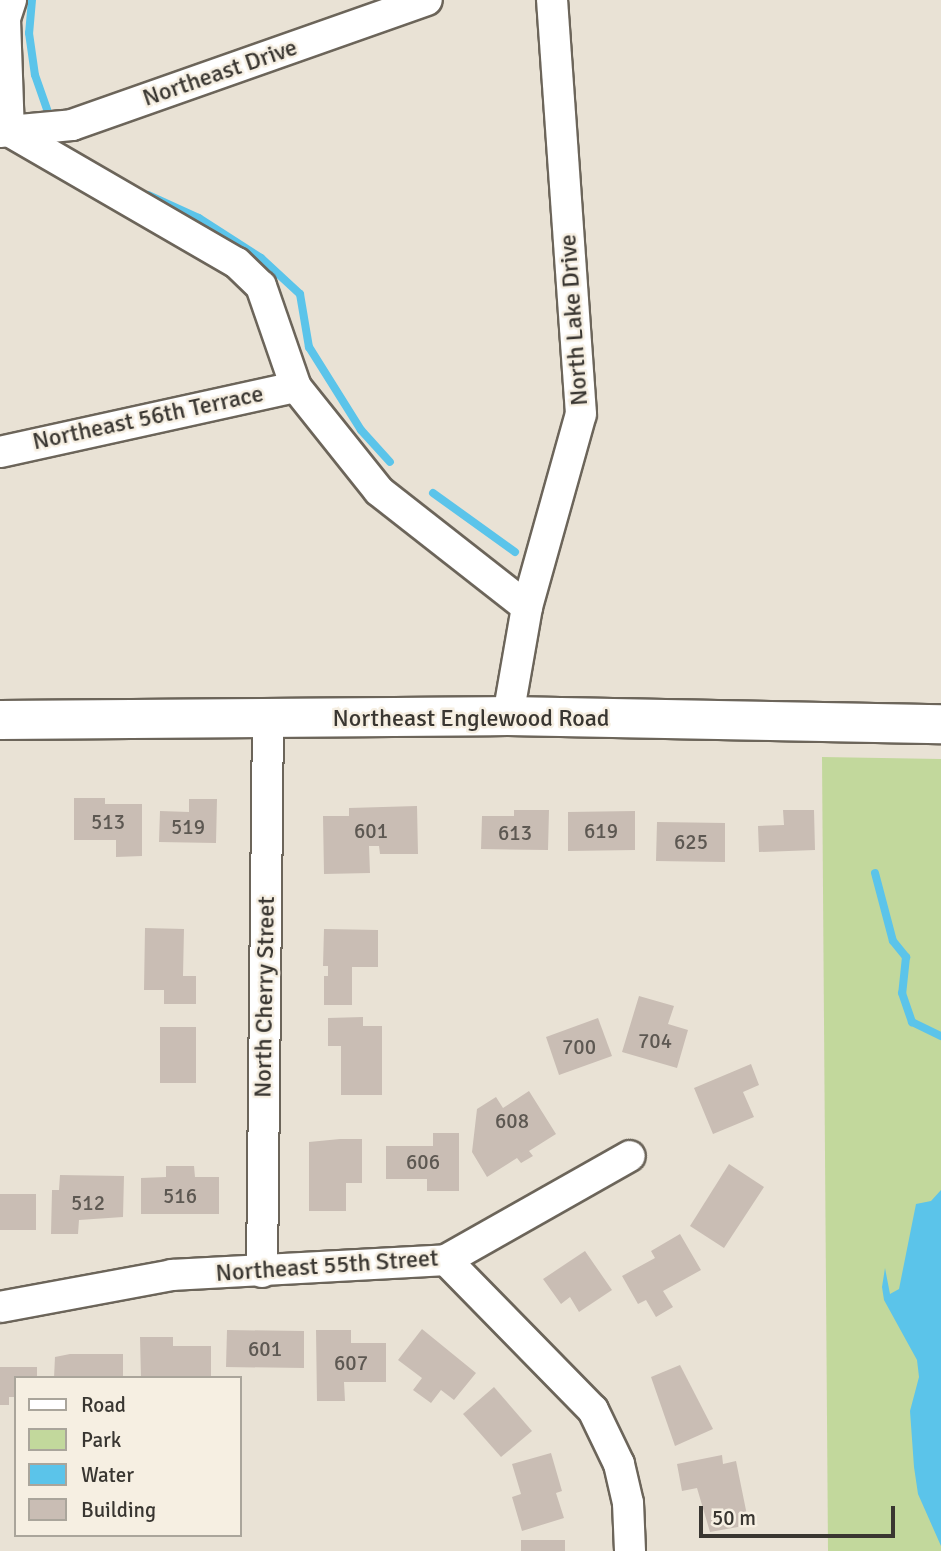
<!DOCTYPE html>
<html>
<head>
<meta charset="utf-8">
<style>
	body { margin:0 }
	#map { position:relative; width:941px; height:1551px; overflow:hidden; background:#e9e2d5; font-family:Signika,sans-serif }
	div>[style] { position:absolute }
	.green>* { inset:0; background:#c2d89c }
	.water>* { inset:0; background:#5bc4ea }
	.stream>* { height:8px; margin:-4px; padding:0 4px; transform-origin:4px; border-radius:4px; background:#5bc4ea }
	.building>* { inset:0; background:#c9bdb4 }
	.roads { filter:drop-shadow(2px 0 #6c655a) drop-shadow(-2px 0 #6c655a) drop-shadow(0 2px #6c655a) drop-shadow(0 -2px #6c655a) }
	.street>* { height:30px; margin:-15px; padding:0 15px; transform-origin:15px; border-radius:15px; background:#fff }
	.secondary>* { height:38px; margin:-19px; padding:0 19px; transform-origin:19px; border-radius:19px; background:#fff }
	span { translate:-50% -50%; white-space:nowrap; text-align:center; line-height:1.15; -webkit-text-stroke:5px #f6efe2; paint-order:stroke }
	.number-label { font-size:21px; color:#5d5852 }
	.number-label span { -webkit-text-stroke-width:0 }
	.street-label { font-size:24px; color:#393631 }
	.legend { position:absolute; left:14px; top:1376px; width:228px; height:161px; box-sizing:border-box; background:#f6efe2; border:2px solid #aaa59b; margin:0; padding:9px 12px; list-style:none; font-size:21px; color:#393631 }
	.legend li { display:flex; align-items:center; gap:14px; height:35px }
	.legend b { width:35px; border:2px solid #aaa59b }
	.scale { position:absolute; left:699px; top:1506px; width:196px; height:32px; box-sizing:border-box; border:4px solid #393631; border-top:0; padding-left:9px; font-size:21px; line-height:24px; white-space:nowrap; color:#393631; -webkit-text-stroke:5px #f6efe2; paint-order:stroke }
</style>
</head>
<body>
<div id="map">
	<div class="green">
		<div style="clip-path:polygon(822px 757px,941px 759px,941px 1551px,828px 1551px)"></div>
	</div>
	<div class="water">
		<div style="clip-path:polygon(941px 1190px,941px 1546px,918px 1494px,914px 1467px,910px 1411px,919px 1377px,917px 1360px,884px 1300px,882px 1287px,885px 1268px,890px 1294px,899px 1289px,916px 1204px,931px 1201px)"></div>
	</div>
	<div class="stream">
		<div style="left:32px;top:0;width:33px;rotate:95deg"></div>
		<div style="left:29px;top:33px;width:42px;rotate:81.9deg"></div>
		<div style="left:35px;top:75px;width:42px;rotate:70.7deg"></div>
		<div style="left:148px;top:195px;width:56px;rotate:24.3deg"></div>
		<div style="left:199px;top:218px;width:74px;rotate:32.8deg"></div>
		<div style="left:261px;top:258px;width:53px;rotate:42.7deg"></div>
		<div style="left:300px;top:294px;width:54px;rotate:80.4deg"></div>
		<div style="left:309px;top:347px;width:98px;rotate:57.9deg"></div>
		<div style="left:361px;top:430px;width:43px;rotate:47.8deg"></div>
		<div style="left:433px;top:493px;width:101px;rotate:35.7deg"></div>
		<div style="left:875px;top:873px;width:70px;rotate:75.2deg"></div>
		<div style="left:893px;top:941px;width:21px;rotate:51deg"></div>
		<div style="left:906px;top:957px;width:36px;rotate:96deg"></div>
		<div style="left:902px;top:993px;width:31px;rotate:71deg"></div>
		<div style="left:912px;top:1022px;width:32px;rotate:26deg"></div>
	</div>
	<div class="building">
		<div style="clip-path:polygon(74px 798px,105px 798px,105px 804px,142px 804px,142px 856px,116px 857px,116px 840px,74px 840px)"></div>
		<div style="clip-path:polygon(189px 799px,217px 799px,216px 843px,159px 842px,160px 811px,189px 812px)"></div>
		<div style="clip-path:polygon(417px 806px,418px 854px,380px 854px,379px 846px,369px 846px,370px 873px,324px 874px,323px 816px,349px 816px,349px 808px)"></div>
		<div style="clip-path:polygon(514px 810px,549px 810px,548px 850px,481px 849px,482px 816px,514px 816px)"></div>
		<div style="clip-path:polygon(783px 810px,814px 810px,815px 850px,759px 852px,758px 826px,784px 825px)"></div>
		<div style="clip-path:polygon(635px 811px,635px 850px,568px 851px,568px 812px)"></div>
		<div style="clip-path:polygon(657px 822px,725px 823px,725px 862px,656px 861px)"></div>
		<div style="clip-path:polygon(145px 928px,184px 929px,183px 976px,196px 976px,196px 1004px,164px 1004px,164px 990px,144px 990px)"></div>
		<div style="clip-path:polygon(324px 929px,378px 930px,378px 967px,352px 967px,352px 1005px,324px 1005px,324px 976px,328px 976px,328px 966px,323px 966px)"></div>
		<div style="clip-path:polygon(639px 996px,674px 1006px,668px 1024px,688px 1030px,677px 1068px,622px 1052px)"></div>
		<div style="clip-path:polygon(363px 1017px,363px 1026px,382px 1026px,382px 1095px,341px 1095px,341px 1046px,328px 1046px,328px 1018px)"></div>
		<div style="clip-path:polygon(598px 1018px,612px 1056px,559px 1075px,546px 1037px)"></div>
		<div style="clip-path:polygon(160px 1027px,196px 1027px,196px 1083px,160px 1083px)"></div>
		<div style="clip-path:polygon(751px 1064px,759px 1085px,743px 1092px,754px 1117px,713px 1134px,694px 1088px)"></div>
		<div style="clip-path:polygon(529px 1091px,556px 1134px,529px 1151px,533px 1156px,521px 1163px,517px 1158px,487px 1177px,472px 1152px,477px 1109px,496px 1097px,503px 1108px)"></div>
		<div style="clip-path:polygon(433px 1133px,459px 1133px,459px 1191px,427px 1191px,427px 1179px,386px 1179px,386px 1146px,433px 1146px)"></div>
		<div style="clip-path:polygon(340px 1139px,362px 1139px,362px 1183px,346px 1183px,346px 1211px,309px 1211px,309px 1142px)"></div>
		<div style="clip-path:polygon(729px 1164px,764px 1187px,724px 1248px,690px 1226px)"></div>
		<div style="clip-path:polygon(166px 1166px,194px 1166px,195px 1177px,219px 1177px,219px 1214px,141px 1214px,141px 1178px,166px 1177px)"></div>
		<div style="clip-path:polygon(60px 1175px,124px 1176px,123px 1217px,79px 1220px,78px 1234px,51px 1234px,52px 1190px,59px 1190px)"></div>
		<div style="clip-path:polygon(0 1194px,36px 1194px,36px 1230px,0 1230px)"></div>
		<div style="clip-path:polygon(680px 1234px,701px 1270px,663px 1291px,673px 1307px,656px 1317px,646px 1300px,638px 1304px,622px 1276px,655px 1258px,651px 1251px)"></div>
		<div style="clip-path:polygon(585px 1251px,612px 1290px,579px 1312px,570px 1297px,561px 1304px,543px 1279px)"></div>
		<div style="clip-path:polygon(422px 1329px,476px 1373px,454px 1400px,441px 1390px,431px 1403px,413px 1390px,422px 1378px,398px 1360px)"></div>
		<div style="clip-path:polygon(227px 1330px,304px 1331px,304px 1368px,226px 1367px)"></div>
		<div style="clip-path:polygon(316px 1330px,351px 1330px,351px 1343px,386px 1343px,386px 1382px,344px 1382px,345px 1401px,317px 1401px)"></div>
		<div style="clip-path:polygon(140px 1337px,173px 1337px,173px 1346px,211px 1346px,211px 1378px,141px 1378px)"></div>
		<div style="clip-path:polygon(70px 1354px,123px 1354px,123px 1378px,54px 1378px,55px 1357px)"></div>
		<div style="clip-path:polygon(680px 1365px,713px 1429px,675px 1446px,651px 1377px)"></div>
		<div style="clip-path:polygon(0 1367px,37px 1367px,37px 1378px,16px 1378px,16px 1397px,9px 1397px,9px 1405px,0 1405px)"></div>
		<div style="clip-path:polygon(494px 1387px,532px 1431px,501px 1457px,463px 1414px)"></div>
		<div style="clip-path:polygon(551px 1453px,562px 1491px,556px 1493px,564px 1518px,522px 1531px,512px 1497px,521px 1494px,512px 1464px)"></div>
		<div style="clip-path:polygon(722px 1455px,723px 1464px,736px 1461px,749px 1525px,710px 1532px,697px 1488px,682px 1491px,677px 1464px)"></div>
		<div style="clip-path:polygon(521px 1540px,565px 1540px,565px 1551px,521px 1551px)"></div>
	</div>
	<div class="roads">
		<div class="street">
			<div style="left:11px;top:0;width:20px;rotate:108deg"></div>
			<div style="left:5px;top:19px;width:112px;rotate:88deg"></div>
			<div style="left:9px;top:131px;width:63px;rotate:-5.4deg"></div>
			<div style="left:72px;top:125px;width:376px;rotate:-19.4deg"></div>
			<div style="left:0;top:132px;width:9px;rotate:-6deg"></div>
			<div style="left:9px;top:131px;width:263px;rotate:30.1deg"></div>
			<div style="left:237px;top:263px;width:33px;rotate:44deg"></div>
			<div style="left:261px;top:286px;width:107px;rotate:70.9deg"></div>
			<div style="left:296px;top:387px;width:133px;rotate:51.4deg"></div>
			<div style="left:379px;top:491px;width:188px;rotate:38.1deg"></div>
			<div style="left:0;top:452px;width:303px;rotate:-12.4deg"></div>
			<div style="left:508px;top:716px;width:111px;rotate:-80.1deg"></div>
			<div style="left:527px;top:607px;width:200px;rotate:-74.4deg"></div>
			<div style="left:581px;top:414px;width:415px;rotate:-94deg"></div>
			<div style="left:446px;top:1260px;width:210px;rotate:45.6deg"></div>
			<div style="left:593px;top:1410px;width:60px;rotate:64.3deg"></div>
			<div style="left:619px;top:1464px;width:40px;rotate:77deg"></div>
			<div style="left:628px;top:1503px;width:48px;rotate:87.6deg"></div>
			<div style="left:262px;top:1272px;width:551px;rotate:-89.38deg"></div>
			<div style="left:0;top:1307px;width:175px;rotate:-10.5deg"></div>
			<div style="left:172px;top:1275px;width:274px;rotate:-3.1deg"></div>
			<div style="left:446px;top:1260px;width:211px;rotate:-29.5deg"></div>
		</div>
		<div class="secondary">
			<div style="left:0;top:720px;width:508px;rotate:-0.45deg"></div>
			<div style="left:508px;top:716px;width:433px;rotate:1.1deg"></div>
		</div>
	</div>
	<div class="number-label">
		<span style="left:108px;top:822px">513</span>
		<span style="left:188px;top:827px">519</span>
		<span style="left:371px;top:831px">601</span>
		<span style="left:601px;top:831px">619</span>
		<span style="left:515px;top:833px">613</span>
		<span style="left:691px;top:842px">625</span>
		<span style="left:655px;top:1041px">704</span>
		<span style="left:579px;top:1047px">700</span>
		<span style="left:512px;top:1121px">608</span>
		<span style="left:423px;top:1162px">606</span>
		<span style="left:180px;top:1196px">516</span>
		<span style="left:88px;top:1203px">512</span>
		<span style="left:265px;top:1349px">601</span>
		<span style="left:351px;top:1363px">607</span>
	</div>
	<div class="street-label">
		<span style="left:220px;top:73px;rotate:-19deg">Northeast Drive</span>
		<span style="left:574px;top:320px;rotate:-94deg">North Lake Drive</span>
		<span style="left:148px;top:418px;rotate:-12deg">Northeast 56th Terrace</span>
		<span style="left:471px;top:719px">Northeast Englewood Road</span>
		<span style="left:265px;top:997px;rotate:-89deg">North Cherry Street</span>
		<span style="left:327px;top:1266px;rotate:-4deg">Northeast 55th Street</span>
	</div>
	<ul class="legend">
	<li><b style="height:9px;background:#fff"></b>Road</li>
	<li><b style="height:19px;background:#c2d89c"></b>Park</li>
	<li><b style="height:19px;background:#5bc4ea"></b>Water</li>
	<li><b style="height:19px;background:#c9bdb4"></b>Building</li>
	</ul>
	<div class="scale">50 m</div>
</div>
</body>
</html>
